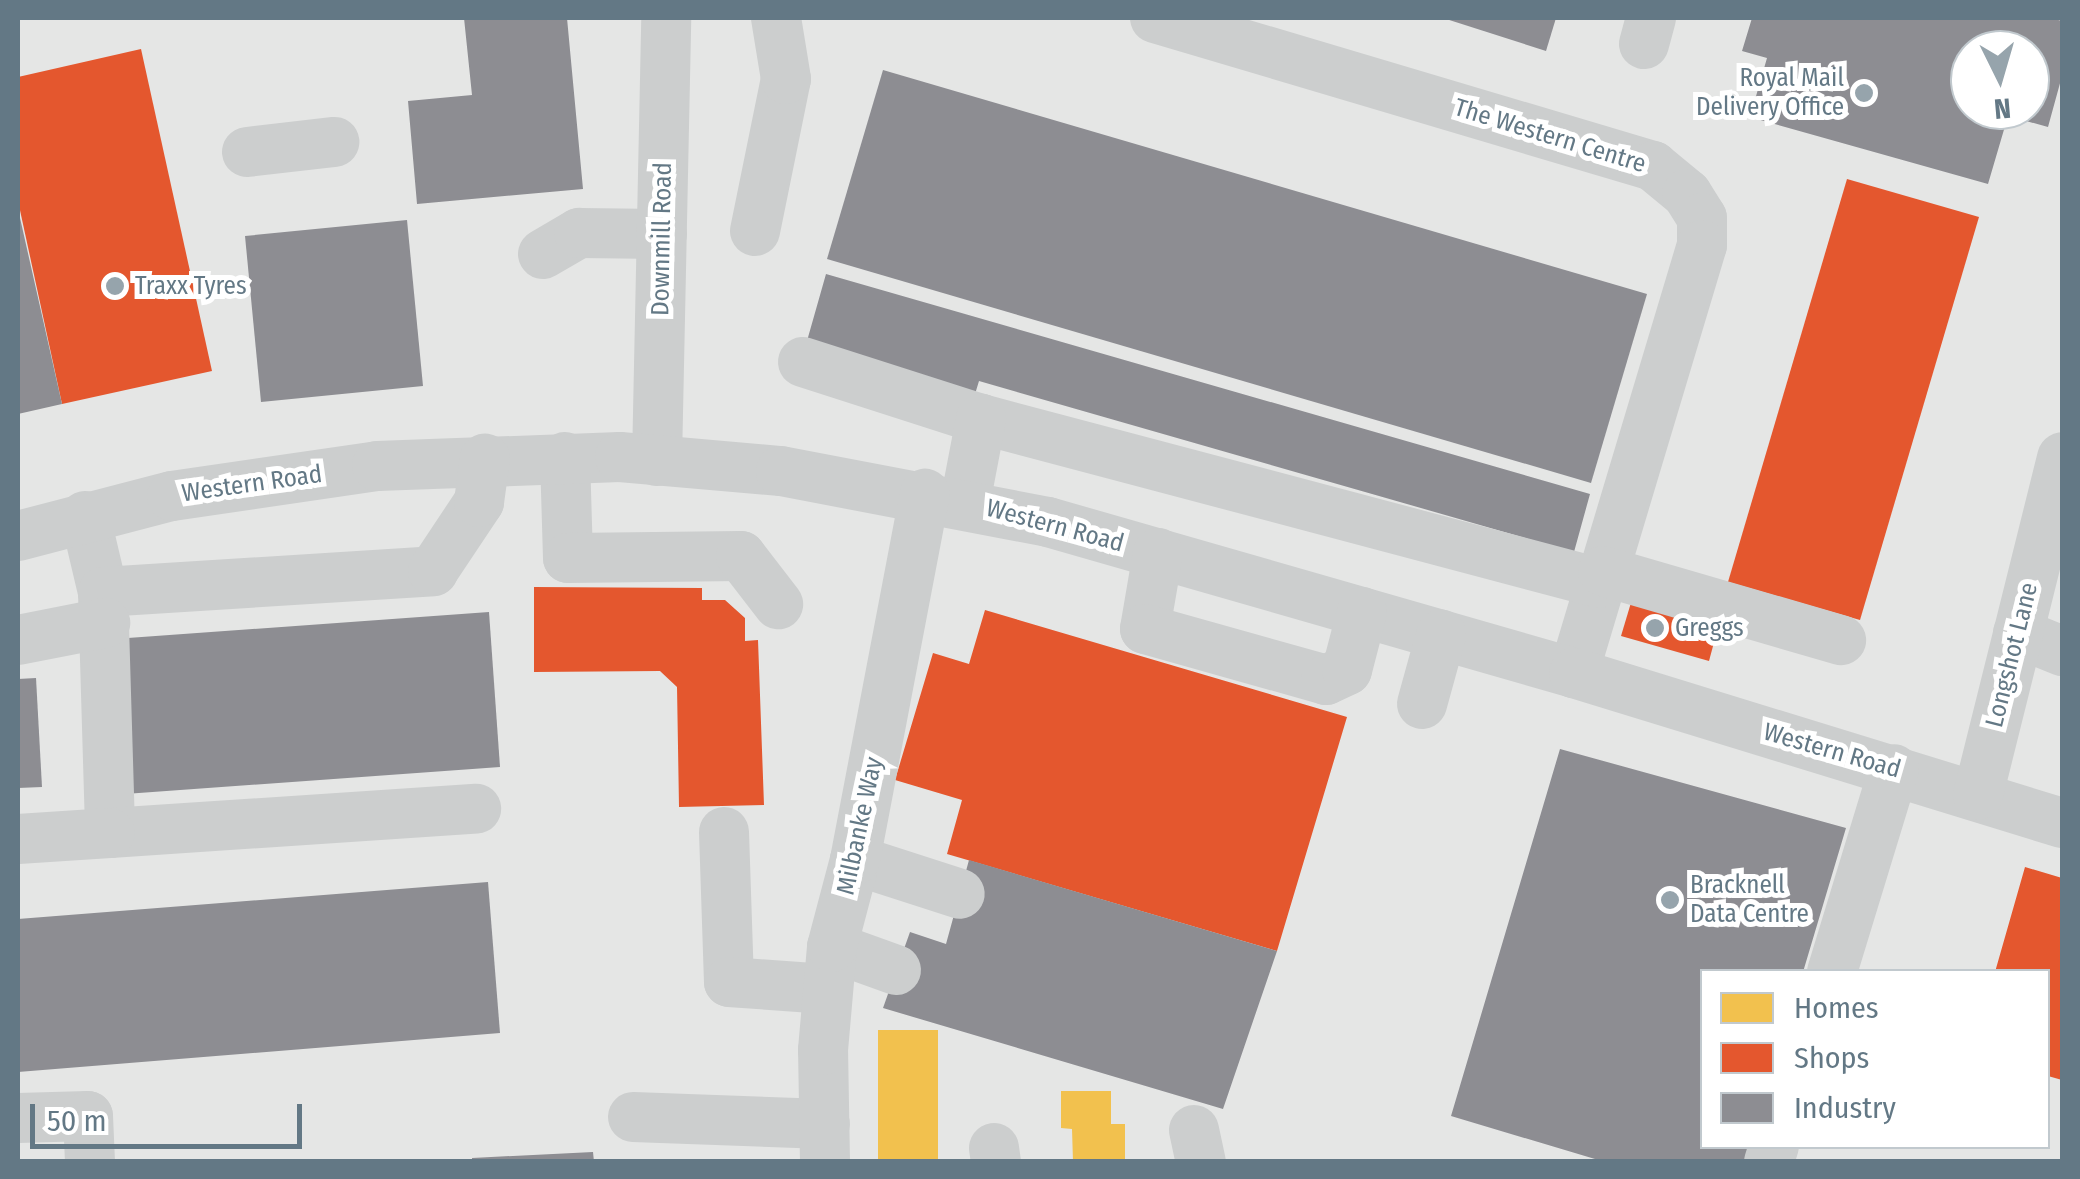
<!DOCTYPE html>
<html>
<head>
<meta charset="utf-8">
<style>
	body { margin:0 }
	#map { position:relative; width:2080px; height:1179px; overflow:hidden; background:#f5f5f3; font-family:"Fira Sans Condensed",sans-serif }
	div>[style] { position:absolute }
	.built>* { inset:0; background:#e5e6e5 }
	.homes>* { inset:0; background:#f2c14e }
	.shops>* { inset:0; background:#e4572e }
	.industry>* { inset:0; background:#8d8d92 }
	.minor>* { height:50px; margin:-25px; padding:0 25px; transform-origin:25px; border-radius:25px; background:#cccece }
	.dots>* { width:28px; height:28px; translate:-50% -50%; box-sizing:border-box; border:5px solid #fff; border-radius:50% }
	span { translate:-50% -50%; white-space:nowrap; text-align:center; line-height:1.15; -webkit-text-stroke:10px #fff; paint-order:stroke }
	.poi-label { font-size:25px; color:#637885 }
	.right { translate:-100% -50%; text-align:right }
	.left { translate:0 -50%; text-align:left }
	.street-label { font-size:25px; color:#637885 }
	.frame { position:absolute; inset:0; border:20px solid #637885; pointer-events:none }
	.legend { position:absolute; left:1700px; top:969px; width:350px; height:180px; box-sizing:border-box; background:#fff; border:2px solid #c1c9ce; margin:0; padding:12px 18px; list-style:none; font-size:30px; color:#637885 }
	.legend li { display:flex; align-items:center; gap:20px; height:50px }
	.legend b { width:50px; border:2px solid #c1c9ce }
	.north { position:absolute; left:1950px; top:30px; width:100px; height:100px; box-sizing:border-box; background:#fff; border:2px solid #c1c9ce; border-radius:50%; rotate:175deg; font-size:28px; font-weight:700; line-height:40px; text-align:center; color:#637885 }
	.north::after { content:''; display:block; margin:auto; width:35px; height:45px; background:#96a4ac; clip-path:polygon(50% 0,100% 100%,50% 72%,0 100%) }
	.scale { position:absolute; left:30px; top:1104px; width:272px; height:45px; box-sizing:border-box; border:5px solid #637885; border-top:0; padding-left:12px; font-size:30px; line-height:35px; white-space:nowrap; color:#637885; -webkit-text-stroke:8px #fff; paint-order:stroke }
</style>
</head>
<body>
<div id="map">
	<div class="built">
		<div style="clip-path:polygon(evenodd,18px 18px,2062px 18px,2062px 1161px,18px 1161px,18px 18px,1970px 50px,2030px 50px,2030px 110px,1970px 110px,1970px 50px,18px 18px,1702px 972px,2048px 972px,2048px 1146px,1702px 1146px,1702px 972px)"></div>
	</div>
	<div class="homes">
		<div style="clip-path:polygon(878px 1030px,938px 1030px,938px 1161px,878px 1161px)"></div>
		<div style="clip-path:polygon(1061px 1091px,1111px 1091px,1111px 1124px,1125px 1124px,1125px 1162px,1073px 1162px,1072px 1129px,1061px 1128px)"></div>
	</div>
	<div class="shops">
		<div style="clip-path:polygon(141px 49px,212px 371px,62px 404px,18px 201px,18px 77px)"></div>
		<div style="clip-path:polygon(1847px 179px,1979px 217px,1860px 620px,1728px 582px)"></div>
		<div style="clip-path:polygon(534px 587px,702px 588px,702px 600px,725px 600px,745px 618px,745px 641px,758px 640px,764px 805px,679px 807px,677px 687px,660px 671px,534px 672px)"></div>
		<div style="clip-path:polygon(1633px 596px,1720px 620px,1709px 661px,1621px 636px)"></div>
		<div style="clip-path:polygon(985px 610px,1347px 717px,1277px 951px,947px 854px,962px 800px,895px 780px,933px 653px,969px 664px)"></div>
		<div style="clip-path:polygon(2025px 867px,2062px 878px,2062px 1080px,2048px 1076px,2048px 972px,1995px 972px)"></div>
	</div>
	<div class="industry">
		<div style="clip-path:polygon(464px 18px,567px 18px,583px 189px,417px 204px,408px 101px,472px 95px)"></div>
		<div style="clip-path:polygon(1443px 18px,1556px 18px,1546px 51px)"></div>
		<div style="clip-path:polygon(evenodd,1752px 18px,2051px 18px,2062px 21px,2062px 76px,2048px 127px,2008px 116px,1988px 184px,1750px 117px,1767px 58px,1742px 51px,1752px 18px,1970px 50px,2030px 50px,2030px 110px,1970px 110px,1970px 50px)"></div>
		<div style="clip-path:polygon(883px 70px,1647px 294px,1591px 483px,827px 259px)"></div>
		<div style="clip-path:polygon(18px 209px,62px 404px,18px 414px)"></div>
		<div style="clip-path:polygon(407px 220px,423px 386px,261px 402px,245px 236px)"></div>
		<div style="clip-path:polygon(826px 274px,1590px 494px,1574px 552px,979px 381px,972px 404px,803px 355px)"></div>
		<div style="clip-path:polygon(489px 612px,500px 767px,125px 794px,114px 639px)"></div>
		<div style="clip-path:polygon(36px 678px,42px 787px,18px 788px,18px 679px)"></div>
		<div style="clip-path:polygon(1560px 749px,1846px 828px,1803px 972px,1702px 972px,1702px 1146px,1752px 1146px,1748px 1162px,1605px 1162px,1451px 1116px)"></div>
		<div style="clip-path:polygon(969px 860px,1277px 951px,1223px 1109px,883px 1008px,910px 932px,946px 944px)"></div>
		<div style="clip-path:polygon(488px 882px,500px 1033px,18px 1072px,18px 919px)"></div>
		<div style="clip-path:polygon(593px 1152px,594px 1162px,472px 1162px,472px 1158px)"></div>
	</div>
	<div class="minor">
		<div style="left:1155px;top:18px;width:520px;rotate:16.55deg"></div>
		<div style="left:1653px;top:166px;width:44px;rotate:39.5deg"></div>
		<div style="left:1687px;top:194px;width:28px;rotate:58deg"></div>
		<div style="left:1702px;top:218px;width:27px;rotate:90deg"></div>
		<div style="left:1702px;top:245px;width:447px;rotate:106.7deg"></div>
		<div style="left:1644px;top:44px;width:27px;rotate:-75deg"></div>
		<div style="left:247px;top:152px;width:88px;rotate:-6.6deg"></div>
		<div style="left:755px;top:231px;width:155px;rotate:-78.5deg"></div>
		<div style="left:786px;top:79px;width:62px;rotate:-99.3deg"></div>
		<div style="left:543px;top:254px;width:42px;rotate:-30.3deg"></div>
		<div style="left:579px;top:233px;width:83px;rotate:0.7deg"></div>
		<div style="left:803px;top:362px;width:187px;rotate:17.8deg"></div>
		<div style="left:981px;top:419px;width:639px;rotate:14.86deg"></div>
		<div style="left:565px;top:457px;width:101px;rotate:88.3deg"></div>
		<div style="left:568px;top:558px;width:173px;rotate:-0.7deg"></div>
		<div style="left:741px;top:556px;width:61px;rotate:52.4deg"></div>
		<div style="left:657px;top:461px;width:443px;rotate:-88.8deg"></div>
		<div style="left:965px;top:503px;width:86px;rotate:-79.2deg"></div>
		<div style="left:85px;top:516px;width:78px;rotate:76.7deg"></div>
		<div style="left:103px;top:592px;width:241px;rotate:88.3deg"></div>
		<div style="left:110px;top:833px;width:367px;rotate:-3.8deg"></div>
		<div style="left:18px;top:536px;width:159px;rotate:-14.6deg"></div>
		<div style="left:172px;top:496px;width:207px;rotate:-8.3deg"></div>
		<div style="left:377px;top:466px;width:243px;rotate:-2.1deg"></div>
		<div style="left:620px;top:457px;width:162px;rotate:5deg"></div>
		<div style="left:781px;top:471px;width:272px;rotate:10.8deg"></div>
		<div style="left:1048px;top:522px;width:547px;rotate:16.02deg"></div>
		<div style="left:1574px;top:673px;width:511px;rotate:17.09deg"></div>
		<div style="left:1158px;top:553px;width:77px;rotate:99.7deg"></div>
		<div style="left:1145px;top:629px;width:188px;rotate:15.7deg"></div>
		<div style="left:1326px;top:680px;width:23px;rotate:-25deg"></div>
		<div style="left:1347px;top:670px;width:60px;rotate:-75.5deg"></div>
		<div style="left:1603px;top:571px;width:248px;rotate:16.2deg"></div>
		<div style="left:103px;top:592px;width:331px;rotate:-3.6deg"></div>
		<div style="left:433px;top:571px;width:83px;rotate:-56.3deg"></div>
		<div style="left:479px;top:502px;width:44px;rotate:-82.2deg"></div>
		<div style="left:2018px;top:633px;width:48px;rotate:22.2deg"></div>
		<div style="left:18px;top:640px;width:89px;rotate:-11.1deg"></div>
		<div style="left:1422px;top:704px;width:72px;rotate:-74.6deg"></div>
		<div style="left:1978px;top:795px;width:348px;rotate:-76deg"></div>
		<div style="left:724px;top:832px;width:150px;rotate:88.1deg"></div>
		<div style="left:729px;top:982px;width:98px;rotate:4.1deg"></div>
		<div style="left:18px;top:839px;width:92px;rotate:-3.7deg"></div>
		<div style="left:855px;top:860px;width:110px;rotate:17.9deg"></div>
		<div style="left:832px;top:947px;width:68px;rotate:19.8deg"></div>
		<div style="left:1832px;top:972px;width:212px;rotate:-73deg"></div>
		<div style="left:633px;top:1117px;width:192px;rotate:2.1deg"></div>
		<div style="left:18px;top:1118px;width:70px;rotate:-1.6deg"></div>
		<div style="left:88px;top:1116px;width:46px;rotate:87.5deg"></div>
		<div style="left:1194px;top:1130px;width:33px;rotate:78deg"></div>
		<div style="left:994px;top:1148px;width:14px;rotate:82deg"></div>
		<div style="left:825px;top:1162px;width:112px;rotate:-91deg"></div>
		<div style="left:823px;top:1050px;width:103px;rotate:-85deg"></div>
		<div style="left:832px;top:947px;width:90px;rotate:-75.2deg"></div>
		<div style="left:855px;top:860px;width:373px;rotate:-79.2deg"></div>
		<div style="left:1769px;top:1162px;width:17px;rotate:-73deg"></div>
	</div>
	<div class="dots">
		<div style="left:1864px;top:93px;background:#96a4ac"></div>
		<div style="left:115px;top:286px;background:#96a4ac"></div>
		<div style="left:1655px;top:628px;background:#96a4ac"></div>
		<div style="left:1670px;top:900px;background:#96a4ac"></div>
	</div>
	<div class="poi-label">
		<span class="right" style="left:1844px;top:93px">Royal Mail<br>Delivery Office</span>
		<span class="left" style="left:135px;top:286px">Traxx Tyres</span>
		<span class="left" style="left:1675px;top:628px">Greggs</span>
		<span class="left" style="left:1690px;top:900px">Bracknell<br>Data Centre</span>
	</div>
	<div class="street-label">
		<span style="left:1550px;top:136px;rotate:17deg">The Western Centre</span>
		<span style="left:662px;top:239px;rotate:-89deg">Downmill Road</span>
		<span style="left:252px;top:484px;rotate:-8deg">Western Road</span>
		<span style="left:1055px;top:526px;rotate:15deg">Western Road</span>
		<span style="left:2012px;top:655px;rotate:-76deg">Longshot Lane</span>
		<span style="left:1832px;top:751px;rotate:16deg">Western Road</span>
		<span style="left:860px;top:826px;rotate:-78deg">Milbanke Way</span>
	</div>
	<div class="frame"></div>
	<ul class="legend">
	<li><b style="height:28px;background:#f2c14e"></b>Homes</li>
	<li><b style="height:28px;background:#e4572e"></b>Shops</li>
	<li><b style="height:28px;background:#8d8d92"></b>Industry</li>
	</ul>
	<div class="north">N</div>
	<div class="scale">50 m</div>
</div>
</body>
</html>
